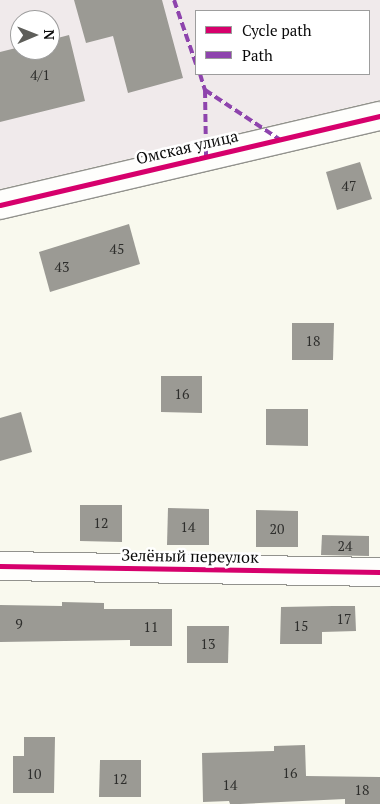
<!DOCTYPE html>
<html>
<head>
<meta charset="utf-8">
<style>
	body { margin:0 }
	#map { position:relative; width:380px; height:804px; overflow:hidden; background:#f9f9ee; font-family:"PT Serif",serif }
	div>[style] { position:absolute }
	.industrial>* { inset:0; background:#f0eaeb }
	.building>* { inset:0; background:#9b9a94 }
	.roads { filter:drop-shadow(1px 0 #92928d) drop-shadow(-1px 0 #92928d) drop-shadow(0 1px #92928d) drop-shadow(0 -1px #92928d) }
	.minor>* { height:28px; margin:-14px; padding:0 14px; transform-origin:14px; border-radius:14px; background:#fefefc }
	.quiet>* { height:4px; margin-top:-2px; transform-origin:0; background:repeating-linear-gradient(90deg,#8e44ad 0 8px,transparent 0 12px) }
	.cycleway>* { height:5px; margin:-2.5px; padding:0 2.5px; transform-origin:2.5px; border-radius:2.5px; background:#d6006c }
	span { translate:-50% -50%; white-space:nowrap; text-align:center; line-height:1.15; -webkit-text-stroke:5px #fff; paint-order:stroke }
	.number-label { font-size:14px; color:#2e2e2c }
	.number-label span { -webkit-text-stroke-width:0 }
	.street-label { font-size:16px; color:#0a0a0a }
	.legend { position:absolute; left:195px; top:10px; width:175px; height:65px; box-sizing:border-box; background:#fff; border:1px solid #9d9d9d; margin:0; padding:6px 9px; list-style:none; font-size:15px; color:#0a0a0a }
	.legend li { display:flex; align-items:center; gap:10px; height:25px }
	.legend b { width:25px; border:1px solid #9d9d9d }
	.north { position:absolute; left:10px; top:10px; width:50px; height:50px; box-sizing:border-box; background:#fff; border:1px solid #9d9d9d; border-radius:50%; rotate:89deg; font-size:14px; font-weight:700; line-height:20px; text-align:center; color:#0a0a0a }
	.north::after { content:''; display:block; margin:auto; width:18px; height:22px; background:#5e5e5a; clip-path:polygon(50% 0,100% 100%,50% 72%,0 100%) }
</style>
</head>
<body>
<div id="map">
	<div class="industrial">
		<div style="clip-path:polygon(evenodd,0 0,380px 0,380px 100px,0 189px,0 0,196px 11px,369px 11px,369px 74px,196px 74px,196px 11px,0 0,20px 20px,50px 20px,50px 50px,20px 50px,20px 20px)"></div>
	</div>
	<div class="building">
		<div style="clip-path:polygon(74px 0,162px 0,183px 78px,128px 93px,113px 36px,86px 43px)"></div>
		<div style="clip-path:polygon(69px 35px,85px 101px,0 122px,0 52px,20px 47px,20px 50px,50px 50px,50px 40px)"></div>
		<div style="clip-path:polygon(360px 162px,372px 199px,337px 210px,326px 172px)"></div>
		<div style="clip-path:polygon(129px 224px,140px 264px,50px 292px,39px 252px)"></div>
		<div style="clip-path:polygon(292px 323px,334px 323px,333px 360px,292px 360px)"></div>
		<div style="clip-path:polygon(161px 376px,202px 376px,202px 413px,161px 412px)"></div>
		<div style="clip-path:polygon(266px 409px,308px 409px,308px 446px,266px 445px)"></div>
		<div style="clip-path:polygon(21px 412px,32px 452px,0 461px,0 418px)"></div>
		<div style="clip-path:polygon(80px 505px,122px 505px,122px 542px,80px 541px)"></div>
		<div style="clip-path:polygon(168px 508px,209px 509px,209px 545px,167px 545px)"></div>
		<div style="clip-path:polygon(256px 510px,298px 511px,298px 547px,256px 547px)"></div>
		<div style="clip-path:polygon(322px 535px,369px 536px,369px 556px,321px 555px)"></div>
		<div style="clip-path:polygon(62px 602px,104px 603px,104px 609px,172px 609px,172px 646px,130px 646px,130px 640px,0 642px,0 605px,62px 606px)"></div>
		<div style="clip-path:polygon(333px 606px,355px 606px,356px 631px,322px 632px,322px 644px,280px 644px,281px 607px)"></div>
		<div style="clip-path:polygon(187px 626px,229px 626px,228px 663px,187px 663px)"></div>
		<div style="clip-path:polygon(24px 737px,55px 737px,54px 793px,13px 793px,13px 756px,24px 756px)"></div>
		<div style="clip-path:polygon(305px 745px,306px 776px,380px 777px,380px 804px,345px 804px,345px 799px,240px 804px,230px 804px,229px 801px,203px 802px,202px 753px,274px 751px,274px 746px)"></div>
		<div style="clip-path:polygon(100px 760px,141px 760px,141px 797px,99px 797px)"></div>
	</div>
	<div class="roads">
		<div class="minor">
			<div style="left:0;top:205px;width:390px;rotate:-13.2deg"></div>
			<div style="left:0;top:566px;width:380px;rotate:0.9deg"></div>
		</div>
	</div>
	<div class="quiet">
		<div style="left:174px;top:0;width:68px;rotate:71deg"></div>
		<div style="left:200px;top:74px;width:17px;rotate:73deg"></div>
		<div style="left:205px;top:90px;width:89px;rotate:33.5deg"></div>
		<div style="left:205px;top:90px;width:66px;rotate:89.1deg"></div>
	</div>
	<div class="cycleway">
		<div style="left:0;top:205px;width:390px;rotate:-13.2deg"></div>
		<div style="left:0;top:566px;width:380px;rotate:0.9deg"></div>
	</div>
	<div class="number-label">
		<span style="left:40px;top:75px">4/1</span>
		<span style="left:349px;top:186px">47</span>
		<span style="left:117px;top:249px">45</span>
		<span style="left:62px;top:267px">43</span>
		<span style="left:313px;top:341px">18</span>
		<span style="left:182px;top:394px">16</span>
		<span style="left:101px;top:523px">12</span>
		<span style="left:188px;top:527px">14</span>
		<span style="left:277px;top:529px">20</span>
		<span style="left:345px;top:546px">24</span>
		<span style="left:344px;top:619px">17</span>
		<span style="left:19px;top:624px">9</span>
		<span style="left:301px;top:626px">15</span>
		<span style="left:151px;top:627px">11</span>
		<span style="left:208px;top:644px">13</span>
		<span style="left:290px;top:773px">16</span>
		<span style="left:34px;top:774px">10</span>
		<span style="left:120px;top:779px">12</span>
		<span style="left:230px;top:785px">14</span>
		<span style="left:362px;top:790px">18</span>
	</div>
	<div class="street-label">
		<span style="left:187px;top:147px;rotate:-13deg">Омская улица</span>
		<span style="left:190px;top:556px;rotate:1deg">Зелёный переулок</span>
	</div>
	<ul class="legend">
	<li><b style="height:6px;background:#d6006c"></b>Cycle path</li>
	<li><b style="height:6px;background:#8e44ad"></b>Path</li>
	</ul>
	<div class="north">N</div>
</div>
</body>
</html>
